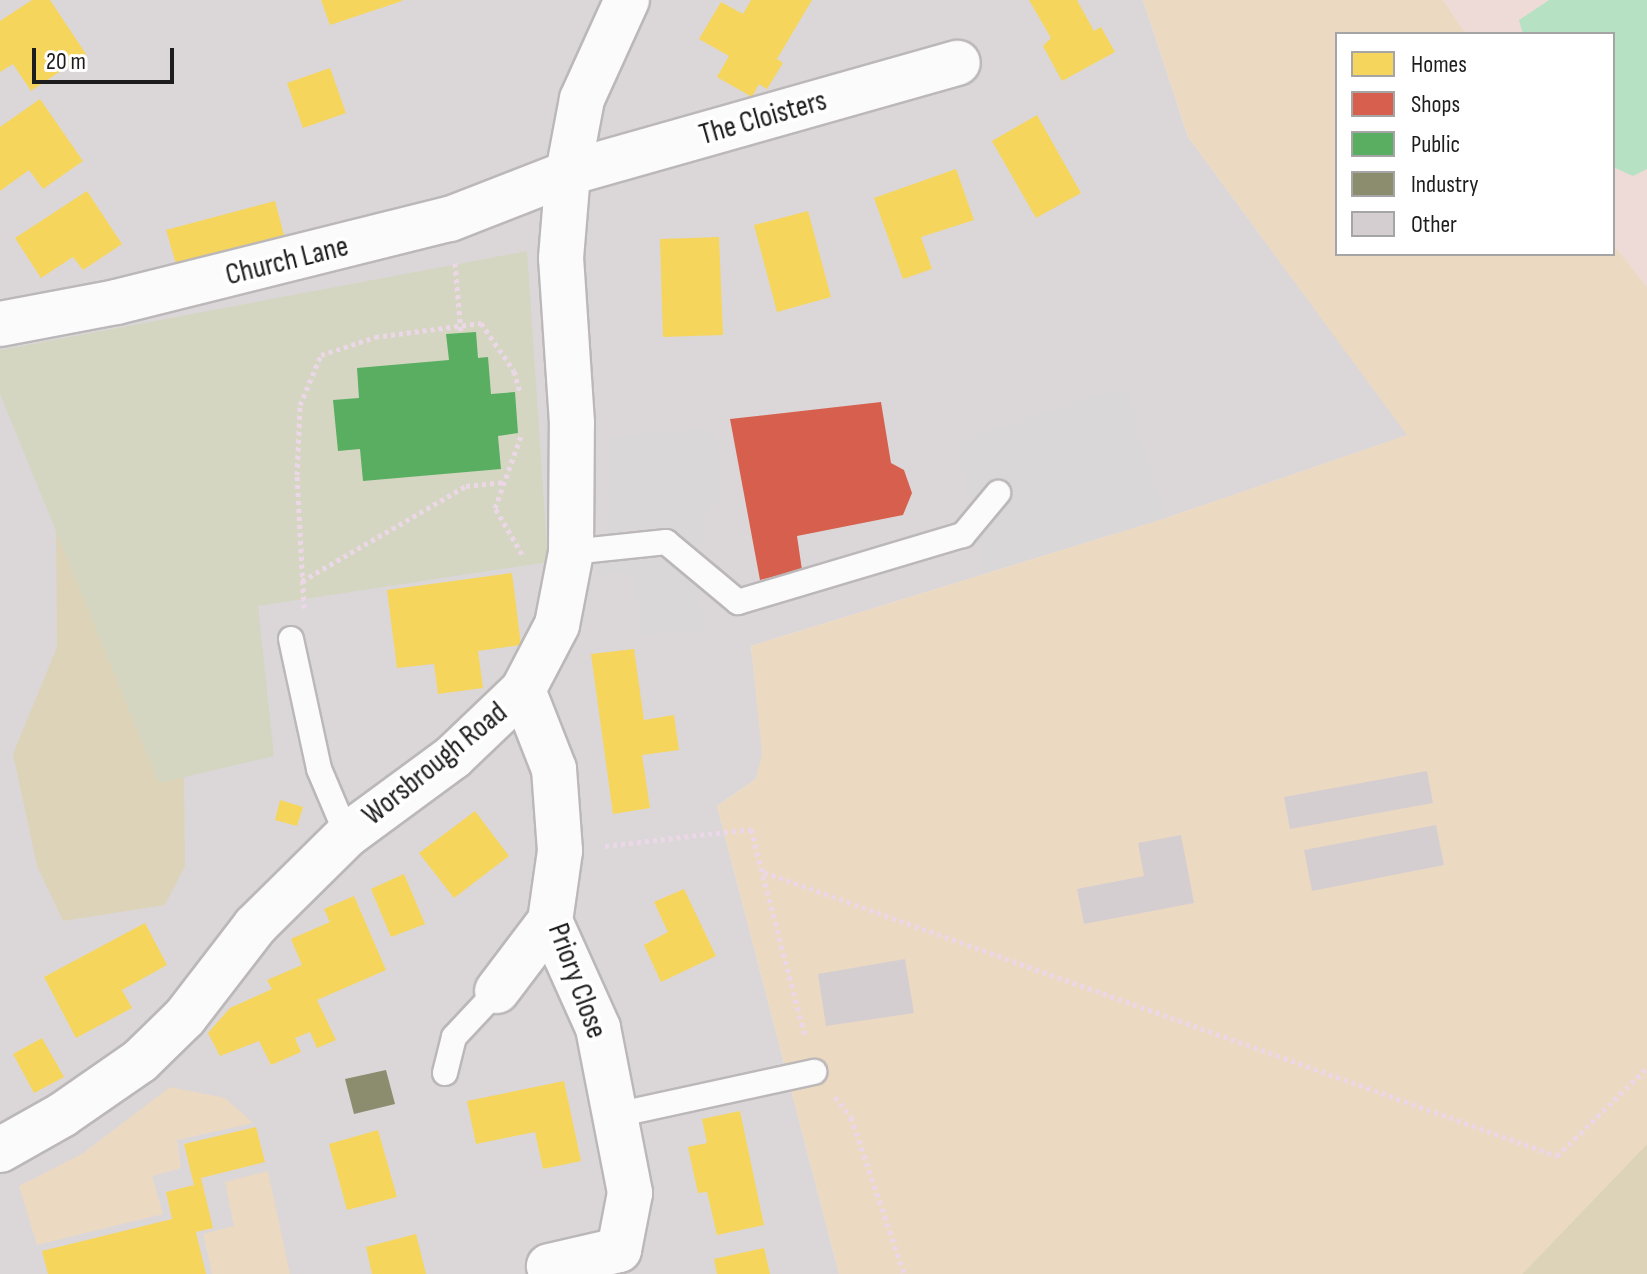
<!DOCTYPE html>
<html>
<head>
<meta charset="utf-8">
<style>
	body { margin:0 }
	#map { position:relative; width:1647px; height:1274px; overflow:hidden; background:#ece5e6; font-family:"Sofia Sans Condensed",sans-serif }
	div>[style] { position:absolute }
	.residential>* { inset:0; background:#dbd7d8 }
	.farmland>* { inset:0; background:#eedbd8 }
	.grass>* { inset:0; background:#ecd9c2 }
	.forest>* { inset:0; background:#ddd3b9 }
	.cemetery>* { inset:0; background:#d4d6c1 }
	.parking>* { inset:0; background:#dad7d8 }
	.water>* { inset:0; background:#b7e1c3 }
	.homes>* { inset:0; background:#f6d55c }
	.shops>* { inset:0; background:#d6604d }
	.public>* { inset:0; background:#5aae61 }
	.industry>* { inset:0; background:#8c8c6e }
	.building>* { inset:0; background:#d5ced1 }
	.path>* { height:5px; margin-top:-2.5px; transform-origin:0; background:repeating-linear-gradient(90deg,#ebd7e7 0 4px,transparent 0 8px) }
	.roads { filter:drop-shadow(2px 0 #bcb8b9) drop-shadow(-2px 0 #bcb8b9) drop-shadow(0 2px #bcb8b9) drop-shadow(0 -2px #bcb8b9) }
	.service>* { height:24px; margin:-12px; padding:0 12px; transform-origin:12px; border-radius:12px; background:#fcfbfb }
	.minor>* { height:44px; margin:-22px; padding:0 22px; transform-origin:22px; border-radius:22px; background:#fcfbfb }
	.tertiary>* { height:44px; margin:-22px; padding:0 22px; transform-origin:22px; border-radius:22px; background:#fcfbfb }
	span { translate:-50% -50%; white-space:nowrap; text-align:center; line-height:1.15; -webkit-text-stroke:8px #fff; paint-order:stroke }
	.street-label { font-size:30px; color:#1d1d1d }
	.legend { position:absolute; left:1335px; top:32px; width:280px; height:224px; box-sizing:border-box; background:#fff; border:2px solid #a5a5a5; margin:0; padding:10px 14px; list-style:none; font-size:24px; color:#1d1d1d }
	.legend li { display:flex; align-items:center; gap:16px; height:40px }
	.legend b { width:40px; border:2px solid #a5a5a5 }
	.scale { position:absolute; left:32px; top:48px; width:142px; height:36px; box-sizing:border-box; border:4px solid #1d1d1d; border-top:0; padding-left:10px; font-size:24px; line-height:28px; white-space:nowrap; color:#1d1d1d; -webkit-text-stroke:6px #fff; paint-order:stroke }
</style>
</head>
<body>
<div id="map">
	<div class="residential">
		<div style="clip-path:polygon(0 0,1143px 0,1188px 137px,1408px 435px,1166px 518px,751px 646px,763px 754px,756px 779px,717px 806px,839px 1274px,0 1274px)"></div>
	</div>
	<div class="farmland">
		<div style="clip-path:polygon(1443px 0,1647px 0,1647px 287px,1613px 244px,1613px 34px,1466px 34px)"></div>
	</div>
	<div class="grass">
		<div style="clip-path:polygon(1143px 0,1443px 0,1466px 34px,1337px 34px,1337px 254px,1613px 254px,1613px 244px,1647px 287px,1647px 1144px,1522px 1274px,839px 1274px,717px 806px,756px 779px,762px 754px,751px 646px,1166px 518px,1407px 435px,1188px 137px)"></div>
		<div style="clip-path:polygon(170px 1087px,225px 1098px,253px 1123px,177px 1140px,181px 1168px,152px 1176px,163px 1214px,37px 1245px,19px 1186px,82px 1154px)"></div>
		<div style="clip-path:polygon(268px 1171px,290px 1274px,212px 1274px,203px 1234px,234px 1226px,225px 1182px)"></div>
	</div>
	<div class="forest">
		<div style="clip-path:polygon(56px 524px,183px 696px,185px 866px,165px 905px,63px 921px,37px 866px,13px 754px,57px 647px)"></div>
		<div style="clip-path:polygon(1647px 1144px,1647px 1274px,1522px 1274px)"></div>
	</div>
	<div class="cemetery">
		<div style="clip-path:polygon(527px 251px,548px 562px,258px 606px,274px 756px,159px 783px,0 394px,0 350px)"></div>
	</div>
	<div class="parking">
		<div style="clip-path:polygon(1124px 387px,1166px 518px,985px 573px,958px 442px)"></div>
		<div style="clip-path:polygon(715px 428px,723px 496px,701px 517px,698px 596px,704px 631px,642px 635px,633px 572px,600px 576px,609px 514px,609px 437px)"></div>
	</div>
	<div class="water">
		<div style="clip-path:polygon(1549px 0,1647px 0,1647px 169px,1633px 176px,1613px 167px,1613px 34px,1523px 34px,1519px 20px)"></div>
	</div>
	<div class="homes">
		<div style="clip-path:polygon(32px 0,50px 0,86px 54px,31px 91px,13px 64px,0 72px,0 21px)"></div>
		<div style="clip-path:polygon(321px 0,402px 0,402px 1px,330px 25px)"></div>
		<div style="clip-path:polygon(751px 0,812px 0,777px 59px,783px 63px,767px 89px,759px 84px,752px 97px,717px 77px,729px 56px,699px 39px,721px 2px,743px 14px)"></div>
		<div style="clip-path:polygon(1029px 0,1077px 0,1094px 31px,1101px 27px,1115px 52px,1062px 81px,1043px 46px,1051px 38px)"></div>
		<div style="clip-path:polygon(330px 68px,346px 113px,303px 128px,287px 83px)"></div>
		<div style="clip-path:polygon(40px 99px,83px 161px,43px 189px,29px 170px,0 191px,0 127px)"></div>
		<div style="clip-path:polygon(1037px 115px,1081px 193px,1036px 218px,992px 141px)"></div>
		<div style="clip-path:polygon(956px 169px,974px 220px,921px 237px,932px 269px,903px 279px,874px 198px)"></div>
		<div style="clip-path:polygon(87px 191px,122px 244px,83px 270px,73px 257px,41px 278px,15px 238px)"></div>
		<div style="clip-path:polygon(275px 201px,284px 235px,176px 264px,166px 230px)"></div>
		<div style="clip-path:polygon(808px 211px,831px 297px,777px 312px,754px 225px)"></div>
		<div style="clip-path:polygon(719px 237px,723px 335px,663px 337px,660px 239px)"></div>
		<div style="clip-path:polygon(512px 573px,521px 645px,478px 651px,483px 688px,438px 694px,434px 664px,397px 668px,387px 590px)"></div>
		<div style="clip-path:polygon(634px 649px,644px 720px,674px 715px,679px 750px,642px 755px,650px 808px,613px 814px,591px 654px)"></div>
		<div style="clip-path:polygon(280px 800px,303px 807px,297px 826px,275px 820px)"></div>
		<div style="clip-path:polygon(475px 811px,509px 856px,454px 898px,419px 853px)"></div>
		<div style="clip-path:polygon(404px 874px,425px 924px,391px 937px,371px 889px)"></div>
		<div style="clip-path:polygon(684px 889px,716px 956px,661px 982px,644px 945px,668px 932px,654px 902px)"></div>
		<div style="clip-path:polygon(354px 896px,386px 970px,317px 1000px,336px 1040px,317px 1048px,310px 1032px,295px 1038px,301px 1052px,271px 1065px,259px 1041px,220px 1056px,208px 1033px,230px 1008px,272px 989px,267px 980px,302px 965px,291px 939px,330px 922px,324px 909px)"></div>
		<div style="clip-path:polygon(145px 923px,167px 965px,122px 990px,132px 1008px,76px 1038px,44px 977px)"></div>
		<div style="clip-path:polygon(42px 1038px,64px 1077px,34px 1093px,13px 1054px)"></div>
		<div style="clip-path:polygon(564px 1081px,581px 1161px,543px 1169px,535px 1132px,476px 1144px,467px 1101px)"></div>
		<div style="clip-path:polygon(740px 1111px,764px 1225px,717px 1235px,707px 1192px,698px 1193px,688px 1147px,707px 1143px,702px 1119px)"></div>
		<div style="clip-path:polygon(256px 1127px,265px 1162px,201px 1178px,213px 1228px,196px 1232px,206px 1274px,48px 1274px,42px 1251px,172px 1219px,166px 1192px,194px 1185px,184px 1144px)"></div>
		<div style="clip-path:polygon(378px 1130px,397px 1197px,347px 1210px,329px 1144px)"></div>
		<div style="clip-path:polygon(416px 1234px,426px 1274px,372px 1274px,366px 1247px)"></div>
		<div style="clip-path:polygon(764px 1248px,770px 1274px,717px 1274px,714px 1259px)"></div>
	</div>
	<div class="shops">
		<div style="clip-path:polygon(881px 402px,891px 463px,904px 470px,912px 493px,903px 515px,797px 536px,802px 570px,760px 580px,730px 419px)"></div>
	</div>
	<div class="public">
		<div style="clip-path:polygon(476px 332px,478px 358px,488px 357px,491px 394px,515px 392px,518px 433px,498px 436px,501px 469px,363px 481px,360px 449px,338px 451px,333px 400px,359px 398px,357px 368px,449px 360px,446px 334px)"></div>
	</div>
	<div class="industry">
		<div style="clip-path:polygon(386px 1070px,395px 1104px,354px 1114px,345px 1079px)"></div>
	</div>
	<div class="building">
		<div style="clip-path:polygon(1427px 771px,1433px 803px,1290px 829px,1284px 797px)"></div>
		<div style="clip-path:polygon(1436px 825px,1444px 865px,1312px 891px,1304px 850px)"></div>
		<div style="clip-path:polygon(1181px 835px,1194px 903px,1084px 924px,1077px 889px,1144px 876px,1138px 843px)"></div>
		<div style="clip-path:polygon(905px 959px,914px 1013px,826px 1026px,818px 974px)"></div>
	</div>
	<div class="path">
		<div style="left:455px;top:263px;width:70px;rotate:85.1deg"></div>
		<div style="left:522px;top:554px;width:53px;rotate:-120.4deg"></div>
		<div style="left:495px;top:508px;width:80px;rotate:-70.2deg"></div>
		<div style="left:302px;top:581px;width:190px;rotate:-30.1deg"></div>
		<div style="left:466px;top:486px;width:39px;rotate:-6deg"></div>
		<div style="left:304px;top:608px;width:133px;rotate:-93deg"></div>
		<div style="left:297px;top:475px;width:70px;rotate:-87.5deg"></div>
		<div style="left:300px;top:405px;width:54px;rotate:-67.2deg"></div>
		<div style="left:321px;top:355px;width:57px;rotate:-18.4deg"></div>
		<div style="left:375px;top:337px;width:107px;rotate:-7.5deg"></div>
		<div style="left:481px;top:323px;width:58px;rotate:55.5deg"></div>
		<div style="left:514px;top:371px;width:22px;rotate:74deg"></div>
		<div style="left:605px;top:846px;width:147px;rotate:-6.6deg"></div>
		<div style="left:751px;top:829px;width:214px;rotate:75.4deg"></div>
		<div style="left:764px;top:872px;width:842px;rotate:19.7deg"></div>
		<div style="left:1557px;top:1156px;width:126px;rotate:-44.4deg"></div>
		<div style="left:835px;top:1097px;width:26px;rotate:51deg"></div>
		<div style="left:851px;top:1117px;width:166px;rotate:71.3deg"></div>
	</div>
	<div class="roads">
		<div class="service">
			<div style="left:571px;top:552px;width:96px;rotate:-6deg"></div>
			<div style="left:666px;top:542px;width:94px;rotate:39.8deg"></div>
			<div style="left:738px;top:602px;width:235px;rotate:-16.6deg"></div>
			<div style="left:963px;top:535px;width:55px;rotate:-50.2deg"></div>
			<div style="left:291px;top:639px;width:133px;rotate:77.8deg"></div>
			<div style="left:319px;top:769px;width:72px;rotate:67deg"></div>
			<div style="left:445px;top:1073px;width:37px;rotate:-76deg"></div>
			<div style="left:454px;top:1037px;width:63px;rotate:-46.9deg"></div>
			<div style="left:616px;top:1115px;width:203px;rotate:-12.3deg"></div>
		</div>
		<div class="minor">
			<div style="left:0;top:324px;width:118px;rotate:-10.7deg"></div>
			<div style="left:116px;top:302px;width:344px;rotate:-14deg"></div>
			<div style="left:450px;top:219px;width:127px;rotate:-21.3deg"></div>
			<div style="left:568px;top:173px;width:405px;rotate:-15.8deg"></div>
			<div style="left:523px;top:690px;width:85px;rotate:68.6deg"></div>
			<div style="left:554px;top:769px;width:82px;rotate:85.8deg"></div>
			<div style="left:560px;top:851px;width:71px;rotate:98.1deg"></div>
			<div style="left:550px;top:921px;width:117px;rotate:65.8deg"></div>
			<div style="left:598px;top:1028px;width:168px;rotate:79deg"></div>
			<div style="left:630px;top:1193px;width:58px;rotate:100.9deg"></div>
			<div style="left:619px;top:1250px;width:72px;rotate:167.1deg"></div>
			<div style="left:497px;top:991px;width:88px;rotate:-52.9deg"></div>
		</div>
		<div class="tertiary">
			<div style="left:0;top:1150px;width:71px;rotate:-29.4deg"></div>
			<div style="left:62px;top:1115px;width:95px;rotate:-34.7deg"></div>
			<div style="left:140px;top:1061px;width:63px;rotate:-44.4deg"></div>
			<div style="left:185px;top:1017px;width:115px;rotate:-52.4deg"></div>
			<div style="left:255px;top:926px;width:129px;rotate:-44.7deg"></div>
			<div style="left:347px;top:835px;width:132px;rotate:-36.3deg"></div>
			<div style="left:453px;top:757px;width:97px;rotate:-43.7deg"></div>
			<div style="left:523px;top:690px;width:73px;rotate:-62.4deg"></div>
			<div style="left:557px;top:625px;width:74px;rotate:-79.1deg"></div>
			<div style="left:571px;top:552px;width:129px;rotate:-89.6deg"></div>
			<div style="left:572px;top:423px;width:165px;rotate:-93.8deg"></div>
			<div style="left:561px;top:258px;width:85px;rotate:-85.3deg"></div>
			<div style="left:568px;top:173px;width:75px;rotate:-79.3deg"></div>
			<div style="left:582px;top:99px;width:109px;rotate:-65.6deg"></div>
		</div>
	</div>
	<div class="street-label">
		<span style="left:763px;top:118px;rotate:-16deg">The Cloisters</span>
		<span style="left:287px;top:261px;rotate:-14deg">Church Lane</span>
		<span style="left:435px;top:764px;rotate:-39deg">Worsbrough Road</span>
		<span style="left:577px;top:981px;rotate:70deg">Priory Close</span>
	</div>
	<ul class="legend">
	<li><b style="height:22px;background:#f6d55c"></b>Homes</li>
	<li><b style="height:22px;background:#d6604d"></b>Shops</li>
	<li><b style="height:22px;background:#5aae61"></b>Public</li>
	<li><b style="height:22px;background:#8c8c6e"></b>Industry</li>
	<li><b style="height:22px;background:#d5ced1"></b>Other</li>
	</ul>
	<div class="scale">20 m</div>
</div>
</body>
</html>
